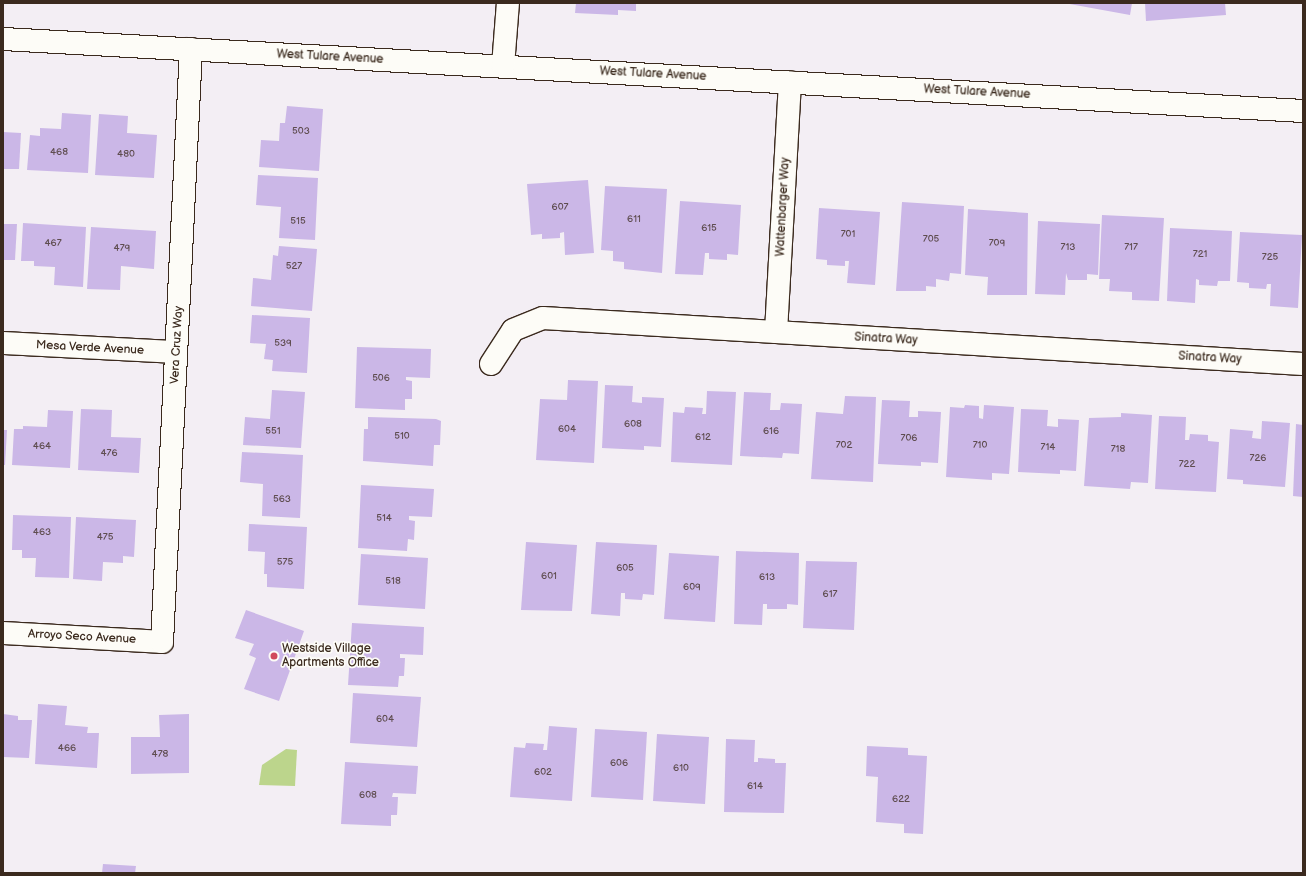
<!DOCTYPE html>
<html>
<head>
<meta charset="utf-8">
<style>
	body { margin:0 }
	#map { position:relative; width:1306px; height:876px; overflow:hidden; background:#f3eef4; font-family:"Balsamiq Sans",sans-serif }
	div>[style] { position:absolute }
	.green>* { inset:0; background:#bcd58c }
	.building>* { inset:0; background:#cbb7e7 }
	.roads { filter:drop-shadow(1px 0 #3b2a1e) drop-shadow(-1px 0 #3b2a1e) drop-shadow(0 1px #3b2a1e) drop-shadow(0 -1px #3b2a1e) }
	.minor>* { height:22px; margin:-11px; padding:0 11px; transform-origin:11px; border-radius:11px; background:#fdfcf7 }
	.dots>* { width:11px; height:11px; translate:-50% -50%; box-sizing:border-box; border:2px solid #fdfcf7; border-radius:50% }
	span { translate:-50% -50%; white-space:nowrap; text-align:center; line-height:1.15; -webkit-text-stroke:3.5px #fdfcf7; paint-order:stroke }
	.number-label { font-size:10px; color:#5f4d50 }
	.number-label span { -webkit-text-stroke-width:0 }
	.street-label { font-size:12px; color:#3b2a1e }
	.poi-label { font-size:12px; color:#3b2a1e }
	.left { translate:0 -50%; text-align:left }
	.frame { position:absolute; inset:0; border:4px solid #3b2a1e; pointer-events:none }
</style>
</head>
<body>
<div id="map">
	<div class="green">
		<div style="clip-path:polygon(286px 749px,297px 750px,295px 786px,259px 785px,262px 765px)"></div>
	</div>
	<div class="building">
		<div style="clip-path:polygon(576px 3px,636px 3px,636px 11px,618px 10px,618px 15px,575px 13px)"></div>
		<div style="clip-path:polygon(1064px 3px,1132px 3px,1130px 15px)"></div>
		<div style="clip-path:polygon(1145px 3px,1225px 3px,1226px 15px,1146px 21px)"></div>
		<div style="clip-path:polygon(287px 106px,323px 109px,319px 171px,259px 167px,261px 140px,279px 141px,280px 123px,285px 123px)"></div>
		<div style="clip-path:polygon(62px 113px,91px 115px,88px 173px,27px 170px,30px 135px,40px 136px,40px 128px,61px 129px)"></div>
		<div style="clip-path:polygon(99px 114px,128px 116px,127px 133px,157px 135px,154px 178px,95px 175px)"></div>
		<div style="clip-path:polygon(3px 132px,21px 133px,19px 169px,3px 169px)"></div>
		<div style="clip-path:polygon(258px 175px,318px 178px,315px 240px,279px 238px,281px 207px,256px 205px)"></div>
		<div style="clip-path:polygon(588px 180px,594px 253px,565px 255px,564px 232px,560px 233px,560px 238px,542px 239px,542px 234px,531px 235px,527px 184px)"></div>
		<div style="clip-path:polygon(605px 186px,667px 189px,662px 273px,624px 269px,624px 262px,613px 261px,613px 251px,601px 250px)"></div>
		<div style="clip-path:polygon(680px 201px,741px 205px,738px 255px,727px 254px,727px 260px,709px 259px,709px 253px,705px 253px,703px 275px,675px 274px)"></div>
		<div style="clip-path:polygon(902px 202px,964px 206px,961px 274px,950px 273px,949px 281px,936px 279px,936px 287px,926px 286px,926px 291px,896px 291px)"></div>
		<div style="clip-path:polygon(819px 208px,880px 212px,875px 285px,847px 283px,849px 261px,845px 261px,845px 266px,827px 265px,827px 260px,816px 259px)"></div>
		<div style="clip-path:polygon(968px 209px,1028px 213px,1027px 295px,987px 295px,988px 277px,965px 275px)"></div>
		<div style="clip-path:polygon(1102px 215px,1164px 218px,1159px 301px,1132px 300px,1132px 292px,1109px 291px,1110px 279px,1099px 279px)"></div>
		<div style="clip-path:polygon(1038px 221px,1100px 224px,1098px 275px,1087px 274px,1087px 280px,1068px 280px,1066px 273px,1065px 295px,1035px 294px)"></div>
		<div style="clip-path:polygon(23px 223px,86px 227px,83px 287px,54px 285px,55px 267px,34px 266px,34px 261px,21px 261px)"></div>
		<div style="clip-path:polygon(3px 224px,17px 224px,15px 260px,3px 260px)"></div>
		<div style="clip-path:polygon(91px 227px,156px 231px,154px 269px,121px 266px,120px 290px,87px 289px)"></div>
		<div style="clip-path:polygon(1170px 228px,1232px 231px,1230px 281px,1218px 281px,1217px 286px,1199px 285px,1199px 280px,1196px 279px,1195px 303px,1167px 301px)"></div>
		<div style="clip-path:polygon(1240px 232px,1302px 235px,1298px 308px,1270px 306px,1271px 284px,1267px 284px,1266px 289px,1249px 288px,1249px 283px,1237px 282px)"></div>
		<div style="clip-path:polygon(279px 246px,317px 249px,312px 311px,251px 306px,253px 278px,271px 280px,273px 255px,278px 256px)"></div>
		<div style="clip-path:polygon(252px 315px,310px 318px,307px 373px,272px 371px,273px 360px,264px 359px,266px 344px,250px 343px)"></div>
		<div style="clip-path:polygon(357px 347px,431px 349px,430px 378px,406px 377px,406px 380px,412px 381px,412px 399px,405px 399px,405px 410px,355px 408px)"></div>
		<div style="clip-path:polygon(568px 380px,598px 381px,594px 463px,536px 460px,540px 399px,567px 400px)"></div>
		<div style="clip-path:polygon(605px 385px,633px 386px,632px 402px,642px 403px,642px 397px,664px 398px,661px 447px,644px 446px,644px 450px,602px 448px)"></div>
		<div style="clip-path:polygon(272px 390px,305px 392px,301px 448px,243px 445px,245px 417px,270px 419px)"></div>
		<div style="clip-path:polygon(707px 391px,736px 392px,732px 465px,671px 462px,673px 412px,684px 413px,685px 407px,703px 408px,702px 414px,706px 414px)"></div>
		<div style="clip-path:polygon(744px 392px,771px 393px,770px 410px,780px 410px,781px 403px,802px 404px,799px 454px,783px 453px,782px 458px,740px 456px)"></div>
		<div style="clip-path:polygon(845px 396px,876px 397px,873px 482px,811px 479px,816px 412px,843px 414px)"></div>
		<div style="clip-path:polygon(882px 400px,910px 401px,909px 417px,918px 417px,918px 411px,941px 412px,938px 463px,921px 462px,921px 466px,878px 464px)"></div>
		<div style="clip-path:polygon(965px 405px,979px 406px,979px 418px,983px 419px,984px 405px,1014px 407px,1009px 474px,992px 473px,992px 480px,946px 477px,950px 407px,964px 408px)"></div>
		<div style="clip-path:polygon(81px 409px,112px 410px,111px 437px,141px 438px,139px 473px,78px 470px)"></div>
		<div style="clip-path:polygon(1021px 409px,1048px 410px,1047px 426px,1058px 427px,1058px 419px,1079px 420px,1076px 471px,1060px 470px,1060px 474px,1018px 472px)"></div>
		<div style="clip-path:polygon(48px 410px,73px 411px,70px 468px,12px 465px,14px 429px,23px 429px,23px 426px,47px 427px)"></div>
		<div style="clip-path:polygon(1121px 413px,1152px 415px,1148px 483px,1131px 482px,1130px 489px,1084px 486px,1089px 418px,1121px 417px)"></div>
		<div style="clip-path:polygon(1159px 416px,1186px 417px,1185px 440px,1189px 440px,1190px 434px,1208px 435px,1208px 441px,1219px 442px,1216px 492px,1155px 489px)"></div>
		<div style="clip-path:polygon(368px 417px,436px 419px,441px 421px,440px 445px,434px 445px,433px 466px,363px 461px,364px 429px,368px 429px)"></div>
		<div style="clip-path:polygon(1262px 421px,1290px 423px,1285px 487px,1243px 484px,1243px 480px,1227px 479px,1230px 429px,1253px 431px,1252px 438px,1261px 439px)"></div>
		<div style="clip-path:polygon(1296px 424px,1303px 425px,1303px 497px,1293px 496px)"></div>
		<div style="clip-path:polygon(3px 430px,7px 430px,5px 465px,3px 465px)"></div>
		<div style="clip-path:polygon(242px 452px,303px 455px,300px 518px,262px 516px,263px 484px,240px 482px)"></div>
		<div style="clip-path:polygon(361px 485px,434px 489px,432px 517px,409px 516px,409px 520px,415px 521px,414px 540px,408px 539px,407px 551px,358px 548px)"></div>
		<div style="clip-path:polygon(13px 515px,71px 517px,69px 578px,35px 577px,36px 558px,22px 558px,22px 550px,12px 550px)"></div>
		<div style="clip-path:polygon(76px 517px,136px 520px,134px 557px,123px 556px,123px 563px,103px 562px,102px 581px,73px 579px)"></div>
		<div style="clip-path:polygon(249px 524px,307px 527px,304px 589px,267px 587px,267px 574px,264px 574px,265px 552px,248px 551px)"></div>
		<div style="clip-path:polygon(526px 542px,577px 545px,572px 611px,521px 610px)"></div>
		<div style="clip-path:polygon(596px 542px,657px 545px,654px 595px,643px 594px,642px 600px,625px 599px,625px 593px,621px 593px,620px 616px,591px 614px)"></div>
		<div style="clip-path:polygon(736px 551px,799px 553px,798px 605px,787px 604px,787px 609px,767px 609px,767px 604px,763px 604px,762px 625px,734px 624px)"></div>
		<div style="clip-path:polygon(669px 553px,719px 556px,715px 622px,664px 619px)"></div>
		<div style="clip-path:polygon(361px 554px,428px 558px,425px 609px,358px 605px)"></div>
		<div style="clip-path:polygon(806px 561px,857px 562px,854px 630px,803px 628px)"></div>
		<div style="clip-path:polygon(246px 610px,304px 631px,279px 701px,244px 689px,256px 658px,249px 655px,254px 644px,235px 638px)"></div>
		<div style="clip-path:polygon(352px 623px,424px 627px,423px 655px,400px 654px,400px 658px,405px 658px,404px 676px,399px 676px,398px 687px,348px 685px)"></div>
		<div style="clip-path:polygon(353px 693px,421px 697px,417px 747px,350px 743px)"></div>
		<div style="clip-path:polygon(38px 704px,67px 706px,65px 725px,88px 727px,87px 733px,99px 733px,97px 768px,35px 764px)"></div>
		<div style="clip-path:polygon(3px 714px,18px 716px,18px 720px,32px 720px,29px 758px,3px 757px)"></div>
		<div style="clip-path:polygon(189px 714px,189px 773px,131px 774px,131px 737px,160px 737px,159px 715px)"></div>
		<div style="clip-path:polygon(549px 726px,577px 728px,572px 801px,510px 797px,514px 747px,525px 748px,526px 743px,544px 744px,543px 750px,547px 750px)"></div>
		<div style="clip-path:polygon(595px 729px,647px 732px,643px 800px,591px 797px)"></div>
		<div style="clip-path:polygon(657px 734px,709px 737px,705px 804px,653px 801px)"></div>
		<div style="clip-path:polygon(726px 739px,755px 740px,754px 762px,758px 762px,758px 758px,775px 759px,775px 763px,786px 763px,784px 813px,724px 812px)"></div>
		<div style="clip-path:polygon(867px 746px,908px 748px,908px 755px,927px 756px,923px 834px,904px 833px,904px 824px,876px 822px,878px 777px,866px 776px)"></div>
		<div style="clip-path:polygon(345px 762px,418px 766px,416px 794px,393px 793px,392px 797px,398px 797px,397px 815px,391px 815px,391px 826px,341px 824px)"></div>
		<div style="clip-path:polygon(103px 864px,136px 866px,135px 873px,102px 873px)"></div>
	</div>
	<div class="roads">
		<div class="minor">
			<div style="left:3px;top:39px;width:1302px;rotate:3.17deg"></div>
			<div style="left:503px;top:66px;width:63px;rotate:-85.5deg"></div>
			<div style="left:776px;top:332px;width:250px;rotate:-86.8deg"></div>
			<div style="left:3px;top:343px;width:173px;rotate:3deg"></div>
			<div style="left:491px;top:364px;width:40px;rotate:-57.1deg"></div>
			<div style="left:513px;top:330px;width:32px;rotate:-22deg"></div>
			<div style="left:543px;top:318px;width:761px;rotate:3.46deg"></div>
			<div style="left:3px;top:633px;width:159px;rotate:3.2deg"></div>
			<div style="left:162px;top:642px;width:594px;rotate:-87.2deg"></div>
		</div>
	</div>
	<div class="dots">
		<div style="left:274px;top:656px;background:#d1495b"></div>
	</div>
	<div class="number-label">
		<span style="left:301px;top:132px">503</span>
		<span style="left:59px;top:153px">468</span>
		<span style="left:126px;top:155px">480</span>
		<span style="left:560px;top:208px">607</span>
		<span style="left:634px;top:220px">611</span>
		<span style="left:298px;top:222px">515</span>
		<span style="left:709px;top:229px">615</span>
		<span style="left:848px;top:235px">701</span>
		<span style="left:931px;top:240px">705</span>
		<span style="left:53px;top:244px">467</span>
		<span style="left:997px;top:244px">709</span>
		<span style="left:1068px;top:248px">713</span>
		<span style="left:1131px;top:248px">717</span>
		<span style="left:122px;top:249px">479</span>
		<span style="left:1200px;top:255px">721</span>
		<span style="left:1270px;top:258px">725</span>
		<span style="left:294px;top:267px">527</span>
		<span style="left:283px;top:344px">539</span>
		<span style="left:381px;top:379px">506</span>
		<span style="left:633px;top:425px">608</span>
		<span style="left:567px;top:430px">604</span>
		<span style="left:273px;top:432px">551</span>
		<span style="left:771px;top:432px">616</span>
		<span style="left:402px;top:437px">510</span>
		<span style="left:703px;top:438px">612</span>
		<span style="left:909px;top:439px">706</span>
		<span style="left:844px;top:446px">702</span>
		<span style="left:980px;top:446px">710</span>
		<span style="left:42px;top:447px">464</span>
		<span style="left:1048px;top:448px">714</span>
		<span style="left:1118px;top:450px">718</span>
		<span style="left:109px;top:454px">476</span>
		<span style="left:1258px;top:459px">726</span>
		<span style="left:1187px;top:465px">722</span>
		<span style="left:282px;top:500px">563</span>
		<span style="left:384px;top:519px">514</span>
		<span style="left:42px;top:533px">463</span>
		<span style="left:105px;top:538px">475</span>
		<span style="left:285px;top:563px">575</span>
		<span style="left:625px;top:569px">605</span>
		<span style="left:549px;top:577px">601</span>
		<span style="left:767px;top:578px">613</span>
		<span style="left:393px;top:582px">518</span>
		<span style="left:692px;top:588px">609</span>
		<span style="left:830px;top:595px">617</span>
		<span style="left:385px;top:720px">604</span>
		<span style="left:67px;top:749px">466</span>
		<span style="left:160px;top:755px">478</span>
		<span style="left:619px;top:764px">606</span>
		<span style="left:681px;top:769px">610</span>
		<span style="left:543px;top:773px">602</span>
		<span style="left:755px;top:787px">614</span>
		<span style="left:368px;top:796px">608</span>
		<span style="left:901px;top:800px">622</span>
	</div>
	<div class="street-label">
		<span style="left:330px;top:57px;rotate:3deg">West Tulare Avenue</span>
		<span style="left:653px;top:74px;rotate:3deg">West Tulare Avenue</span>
		<span style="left:977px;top:92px;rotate:3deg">West Tulare Avenue</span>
		<span style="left:783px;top:207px;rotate:-87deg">Wattenbarger Way</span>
		<span style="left:886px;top:339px;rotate:3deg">Sinatra Way</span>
		<span style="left:177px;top:345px;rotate:-87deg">Vera Cruz Way</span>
		<span style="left:90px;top:348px;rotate:3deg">Mesa Verde Avenue</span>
		<span style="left:1210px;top:358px;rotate:3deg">Sinatra Way</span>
		<span style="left:82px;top:637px;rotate:3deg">Arroyo Seco Avenue</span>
	</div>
	<div class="poi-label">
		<span class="left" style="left:282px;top:656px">Westside Village<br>Apartments Office</span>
	</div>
	<div class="frame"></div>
</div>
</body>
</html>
